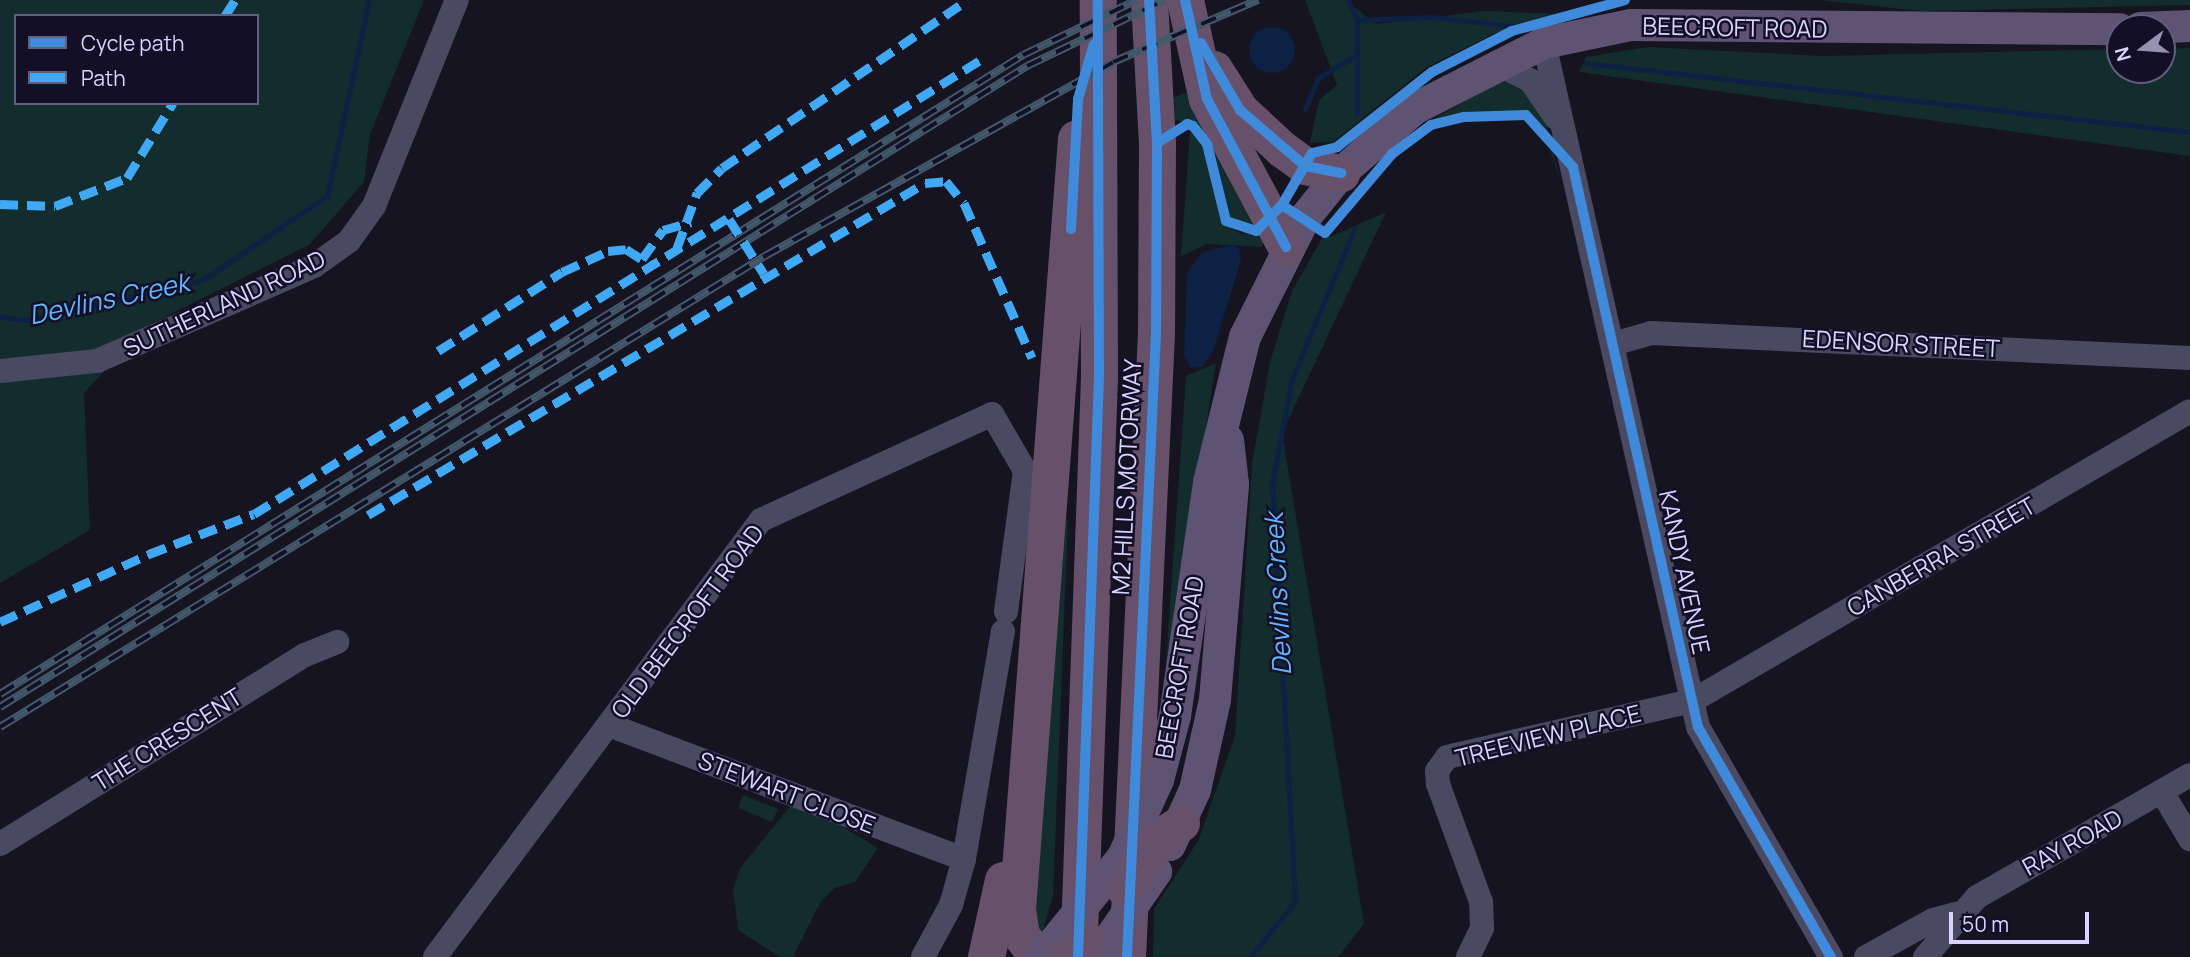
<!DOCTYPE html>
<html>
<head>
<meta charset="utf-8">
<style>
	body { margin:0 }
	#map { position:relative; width:2190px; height:957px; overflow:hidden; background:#161421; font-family:Manrope,sans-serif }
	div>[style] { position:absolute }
	.green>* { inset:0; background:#132c2d }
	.water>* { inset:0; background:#0d2144 }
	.round { border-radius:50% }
	.stream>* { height:5px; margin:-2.5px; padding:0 2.5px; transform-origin:2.5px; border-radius:2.5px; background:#0d2144 }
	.minor>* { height:24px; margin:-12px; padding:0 12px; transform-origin:12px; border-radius:12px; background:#4a4962 }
	.major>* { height:32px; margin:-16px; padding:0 16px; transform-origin:16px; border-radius:16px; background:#5e5373 }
	.highway>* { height:37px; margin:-18.5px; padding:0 18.5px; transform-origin:18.5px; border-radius:18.5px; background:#67516a }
	.rail>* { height:8px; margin-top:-4px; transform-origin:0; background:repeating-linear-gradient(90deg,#130f26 0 16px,#43596b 0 32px); box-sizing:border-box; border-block:2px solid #43596b }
	.major-bridge>* { height:32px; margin:-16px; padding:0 16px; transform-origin:16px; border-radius:16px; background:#5e5373 }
	.highway-bridge>* { height:37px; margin:-18.5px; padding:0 18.5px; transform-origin:18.5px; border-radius:18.5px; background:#67516a }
	.quiet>* { height:9px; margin-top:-4.5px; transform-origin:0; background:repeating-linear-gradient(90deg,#3fa9f5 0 18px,transparent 0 27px) }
	.cycleway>* { height:10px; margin:-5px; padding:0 5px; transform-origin:5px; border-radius:5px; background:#408adc }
	span { translate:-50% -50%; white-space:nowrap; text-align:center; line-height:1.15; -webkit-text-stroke:5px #130f26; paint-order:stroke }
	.street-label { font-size:24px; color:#d9d4ff }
	.water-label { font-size:26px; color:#62b6ff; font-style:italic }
	.legend { position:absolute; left:14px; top:14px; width:245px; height:91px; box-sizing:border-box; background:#130f26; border:2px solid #625e7d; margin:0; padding:9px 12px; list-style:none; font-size:21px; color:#d9d4ff }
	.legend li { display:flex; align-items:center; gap:14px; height:35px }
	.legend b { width:35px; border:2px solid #625e7d }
	.north { position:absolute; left:2106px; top:14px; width:70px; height:70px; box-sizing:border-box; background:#130f26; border:2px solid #625e7d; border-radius:50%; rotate:254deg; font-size:19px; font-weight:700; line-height:28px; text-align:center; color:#d9d4ff }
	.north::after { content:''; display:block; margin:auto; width:24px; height:32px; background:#9591b1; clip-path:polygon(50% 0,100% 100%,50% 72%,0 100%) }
	.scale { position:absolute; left:1949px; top:912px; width:140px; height:32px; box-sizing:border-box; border:4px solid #d9d4ff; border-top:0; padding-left:9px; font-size:21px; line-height:24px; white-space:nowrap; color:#d9d4ff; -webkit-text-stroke:5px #130f26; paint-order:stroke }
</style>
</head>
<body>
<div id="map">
	<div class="green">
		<div style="clip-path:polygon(evenodd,0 0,424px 0,370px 135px,364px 182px,309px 245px,145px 327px,84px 393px,90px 530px,0 583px,0 0,16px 16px,257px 16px,257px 103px,16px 103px,16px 16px)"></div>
		<div style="clip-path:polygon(1305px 0,1345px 0,1376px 24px,1484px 11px,1557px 14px,1495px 33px,1427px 67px,1333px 142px,1310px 143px,1319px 100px,1337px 85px)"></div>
		<div style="clip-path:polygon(1820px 0,2190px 0,2190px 5px,1921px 11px)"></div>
		<div style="clip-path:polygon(1648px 47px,1823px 56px,2120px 49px,2120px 70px,2162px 70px,2162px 49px,2190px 48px,2190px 156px,1579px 72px,1586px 57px)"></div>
		<div style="clip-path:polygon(1506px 78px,1518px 80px,1542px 109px,1561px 183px,1542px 125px,1528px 113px,1432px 120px)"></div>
		<div style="clip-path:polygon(1186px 92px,1191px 103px,1258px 227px,1236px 226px,1223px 211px,1207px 135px,1197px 125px,1175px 120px,1174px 98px)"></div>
		<div style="clip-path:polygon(1190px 130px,1202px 141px,1223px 223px,1241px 234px,1266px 231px,1262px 247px,1207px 244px,1181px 256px)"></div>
		<div style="clip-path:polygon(1386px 212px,1282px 433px,1364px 924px,1338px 957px,1153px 957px,1154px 909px,1198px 841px,1235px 736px,1252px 464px,1270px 362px,1292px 291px,1325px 233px,1330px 237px)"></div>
		<div style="clip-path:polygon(1216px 363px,1201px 459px,1162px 721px,1186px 376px)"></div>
		<div style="clip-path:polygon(1062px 513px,1068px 521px,1053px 896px,1040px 940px,1028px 909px)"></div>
		<div style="clip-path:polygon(743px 795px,778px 809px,772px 822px,738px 808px)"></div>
		<div style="clip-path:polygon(796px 799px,878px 848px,855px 882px,834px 888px,820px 903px,793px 957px,780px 957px,738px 930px,733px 888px,741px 867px)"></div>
	</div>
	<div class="water">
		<div class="round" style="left:1249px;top:27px;width:46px;height:46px"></div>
		<div style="clip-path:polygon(1230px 245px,1239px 248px,1241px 260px,1213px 351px,1203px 366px,1191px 368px,1184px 356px,1187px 273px,1202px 253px)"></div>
	</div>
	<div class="stream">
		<div style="left:1348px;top:0;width:22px;rotate:66deg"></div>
		<div style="left:1357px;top:20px;width:94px;rotate:90deg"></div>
		<div style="left:1357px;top:20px;width:74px;rotate:-2.3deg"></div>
		<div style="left:1431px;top:17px;width:81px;rotate:6.3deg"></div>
		<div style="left:1585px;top:63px;width:609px;rotate:6.51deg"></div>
		<div style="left:1305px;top:109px;width:34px;rotate:-67deg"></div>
		<div style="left:1318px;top:78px;width:45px;rotate:-30.5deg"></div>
		<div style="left:0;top:317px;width:28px;rotate:6deg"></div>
		<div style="left:28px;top:320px;width:180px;rotate:-12.9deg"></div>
		<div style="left:203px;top:280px;width:150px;rotate:-34.1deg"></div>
		<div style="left:327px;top:196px;width:200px;rotate:-77.9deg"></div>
		<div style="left:1250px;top:957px;width:71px;rotate:-50.7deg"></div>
		<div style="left:1295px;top:902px;width:420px;rotate:-93.1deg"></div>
		<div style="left:1272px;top:483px;width:106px;rotate:-79.1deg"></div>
		<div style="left:1292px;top:379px;width:164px;rotate:-67.4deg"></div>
	</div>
	<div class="minor">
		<div style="left:1544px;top:43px;width:701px;rotate:77.31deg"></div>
		<div style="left:1698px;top:727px;width:266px;rotate:60deg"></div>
		<div style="left:1496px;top:63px;width:38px;rotate:27deg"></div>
		<div style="left:1530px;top:80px;width:46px;rotate:55.6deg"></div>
		<div style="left:1613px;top:344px;width:40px;rotate:-16deg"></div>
		<div style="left:1651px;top:333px;width:540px;rotate:2.66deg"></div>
		<div style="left:0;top:371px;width:98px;rotate:-5.9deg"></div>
		<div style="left:97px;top:361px;width:237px;rotate:-23.6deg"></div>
		<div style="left:314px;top:266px;width:43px;rotate:-35.5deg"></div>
		<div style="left:349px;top:241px;width:43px;rotate:-54.5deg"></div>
		<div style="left:374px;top:206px;width:222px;rotate:-68.1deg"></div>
		<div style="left:609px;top:725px;width:379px;rotate:20.7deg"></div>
		<div style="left:2162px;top:792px;width:55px;rotate:59.2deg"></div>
		<div style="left:0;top:844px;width:359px;rotate:-31.8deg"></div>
		<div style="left:305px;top:655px;width:35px;rotate:-22deg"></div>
		<div style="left:435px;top:957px;width:545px;rotate:-53.28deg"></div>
		<div style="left:761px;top:520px;width:254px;rotate:-24.6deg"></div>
		<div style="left:992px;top:414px;width:66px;rotate:59.9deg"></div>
		<div style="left:1025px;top:471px;width:142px;rotate:97.7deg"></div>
		<div style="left:923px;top:957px;width:59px;rotate:-61.7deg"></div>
		<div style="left:951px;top:905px;width:48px;rotate:-74.2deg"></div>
		<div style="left:964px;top:859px;width:231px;rotate:-80.3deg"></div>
		<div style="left:1468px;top:957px;width:32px;rotate:-64deg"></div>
		<div style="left:1482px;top:928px;width:26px;rotate:-92deg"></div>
		<div style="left:1481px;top:902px;width:126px;rotate:-110deg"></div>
		<div style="left:1438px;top:784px;width:13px;rotate:-94deg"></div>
		<div style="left:1437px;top:771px;width:17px;rotate:-54deg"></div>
		<div style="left:1447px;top:757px;width:251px;rotate:-12.9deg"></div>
		<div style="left:1692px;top:701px;width:576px;rotate:-30.21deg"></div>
		<div style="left:1866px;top:957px;width:77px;rotate:-28.9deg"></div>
		<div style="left:1933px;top:920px;width:24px;rotate:-15deg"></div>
		<div style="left:1925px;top:957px;width:79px;rotate:-49.1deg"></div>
		<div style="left:1977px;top:897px;width:245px;rotate:-29.8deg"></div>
	</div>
	<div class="major">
		<div style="left:2140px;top:28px;width:50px;rotate:-2.3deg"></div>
		<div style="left:1158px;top:780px;width:66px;rotate:-75.1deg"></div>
		<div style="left:1175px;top:716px;width:236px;rotate:-81.7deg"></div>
		<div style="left:1209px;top:482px;width:149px;rotate:-76.1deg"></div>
		<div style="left:1245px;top:337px;width:132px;rotate:-63.4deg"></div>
		<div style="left:1304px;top:219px;width:59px;rotate:-51.2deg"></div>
		<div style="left:1341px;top:173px;width:97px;rotate:-41.2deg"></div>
		<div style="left:1414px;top:109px;width:146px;rotate:-26.9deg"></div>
		<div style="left:1544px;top:43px;width:89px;rotate:-11.7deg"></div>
		<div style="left:1631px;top:25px;width:489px;rotate:0.5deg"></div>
		<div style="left:1170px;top:845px;width:60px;rotate:-65.6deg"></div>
		<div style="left:1195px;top:790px;width:92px;rotate:-77.5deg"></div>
		<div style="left:1215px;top:700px;width:217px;rotate:-85.2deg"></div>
		<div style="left:1233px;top:484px;width:44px;rotate:-96.5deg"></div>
	</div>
	<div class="highway">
		<div style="left:1185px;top:0;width:101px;rotate:77.5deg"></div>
		<div style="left:1207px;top:99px;width:168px;rotate:61.9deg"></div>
		<div style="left:1214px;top:69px;width:49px;rotate:57.6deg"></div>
		<div style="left:1240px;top:110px;width:57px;rotate:42.9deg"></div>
		<div style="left:1282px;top:149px;width:29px;rotate:36deg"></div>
		<div style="left:1305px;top:166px;width:37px;rotate:11deg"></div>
		<div style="left:1157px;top:839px;width:29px;rotate:-34deg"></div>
		<div style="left:1079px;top:933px;width:556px;rotate:-87.94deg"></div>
		<div style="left:1099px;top:377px;width:377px;rotate:-90.2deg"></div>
		<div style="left:986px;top:957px;width:79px;rotate:-77.6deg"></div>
		<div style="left:1037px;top:957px;width:27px;rotate:-126deg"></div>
		<div style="left:1021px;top:935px;width:26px;rotate:-99deg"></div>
		<div style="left:1017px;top:909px;width:773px;rotate:-85.62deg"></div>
		<div style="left:1127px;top:957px;width:625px;rotate:-87.34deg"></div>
		<div style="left:1156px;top:333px;width:190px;rotate:-89.7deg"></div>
		<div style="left:1157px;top:143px;width:143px;rotate:-93.2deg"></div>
	</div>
	<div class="rail">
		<div style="left:0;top:694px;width:1206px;rotate:-31.99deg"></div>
		<div style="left:1023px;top:55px;width:127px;rotate:-25.8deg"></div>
		<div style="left:0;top:707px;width:1211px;rotate:-31.97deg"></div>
		<div style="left:1027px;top:66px;width:153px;rotate:-25.6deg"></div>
		<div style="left:0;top:727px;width:898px;rotate:-31.62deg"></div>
		<div style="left:765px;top:256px;width:398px;rotate:-29.1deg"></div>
		<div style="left:1113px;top:62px;width:158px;rotate:-23.2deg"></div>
	</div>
	<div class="major-bridge">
		<div style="left:1106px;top:944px;width:88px;rotate:-55.2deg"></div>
		<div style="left:1042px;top:957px;width:129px;rotate:-51deg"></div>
		<div style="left:1123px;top:857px;width:85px;rotate:-65.6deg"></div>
	</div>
	<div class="highway-bridge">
		<div style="left:1125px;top:889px;width:59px;rotate:-57.4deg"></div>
		<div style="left:1067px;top:957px;width:26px;rotate:-40deg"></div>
	</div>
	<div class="quiet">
		<div style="left:225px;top:16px;width:19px;rotate:-58deg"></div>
		<div style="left:0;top:204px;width:55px;rotate:2.1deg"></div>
		<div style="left:55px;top:206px;width:77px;rotate:-21.3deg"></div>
		<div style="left:127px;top:178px;width:88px;rotate:-58.5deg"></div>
		<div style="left:729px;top:219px;width:65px;rotate:57.5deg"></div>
		<div style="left:677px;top:248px;width:59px;rotate:-70deg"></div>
		<div style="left:697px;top:193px;width:35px;rotate:-45deg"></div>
		<div style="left:722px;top:168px;width:297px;rotate:-34.4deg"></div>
		<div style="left:642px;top:259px;width:36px;rotate:-54deg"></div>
		<div style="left:663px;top:230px;width:29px;rotate:-16deg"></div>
		<div style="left:438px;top:351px;width:147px;rotate:-32.5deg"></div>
		<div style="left:562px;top:272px;width:51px;rotate:-24.5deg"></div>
		<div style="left:608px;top:251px;width:18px;rotate:-6deg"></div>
		<div style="left:626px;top:249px;width:31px;rotate:33deg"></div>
		<div style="left:368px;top:515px;width:648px;rotate:-30.8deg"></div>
		<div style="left:925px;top:183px;width:21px;rotate:-5deg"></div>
		<div style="left:946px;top:181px;width:28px;rotate:51deg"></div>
		<div style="left:964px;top:203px;width:169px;rotate:66.3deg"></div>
		<div style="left:0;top:622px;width:164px;rotate:-24.5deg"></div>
		<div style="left:149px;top:554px;width:112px;rotate:-20.9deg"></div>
		<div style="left:254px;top:514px;width:858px;rotate:-32.01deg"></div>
	</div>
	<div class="cycleway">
		<div style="left:1185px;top:0;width:101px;rotate:77.5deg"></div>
		<div style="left:1207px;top:99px;width:168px;rotate:61.9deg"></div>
		<div style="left:1201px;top:43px;width:78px;rotate:59.8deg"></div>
		<div style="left:1240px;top:110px;width:86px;rotate:40.7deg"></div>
		<div style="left:1305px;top:166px;width:37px;rotate:11deg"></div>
		<div style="left:1157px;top:143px;width:36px;rotate:-32deg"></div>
		<div style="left:1187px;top:124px;width:6px;rotate:18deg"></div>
		<div style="left:1193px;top:126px;width:23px;rotate:52deg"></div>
		<div style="left:1207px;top:144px;width:79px;rotate:76.1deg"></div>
		<div style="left:1226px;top:221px;width:32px;rotate:18deg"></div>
		<div style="left:1256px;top:231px;width:37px;rotate:-45deg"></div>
		<div style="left:1282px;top:205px;width:60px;rotate:-60deg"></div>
		<div style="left:1312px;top:153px;width:26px;rotate:-13deg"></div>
		<div style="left:1337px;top:147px;width:121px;rotate:-38.3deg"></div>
		<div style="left:1432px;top:72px;width:90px;rotate:-27.1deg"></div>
		<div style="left:1512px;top:31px;width:117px;rotate:-15.3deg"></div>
		<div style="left:1282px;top:205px;width:51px;rotate:33.1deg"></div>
		<div style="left:1325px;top:233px;width:104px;rotate:-49.7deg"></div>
		<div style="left:1392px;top:154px;width:49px;rotate:-36.6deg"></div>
		<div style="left:1431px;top:125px;width:34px;rotate:-14deg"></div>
		<div style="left:1464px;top:117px;width:62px;rotate:-1.8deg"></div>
		<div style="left:1526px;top:115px;width:70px;rotate:47.9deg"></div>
		<div style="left:1573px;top:167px;width:574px;rotate:77.42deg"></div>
		<div style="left:1698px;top:727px;width:266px;rotate:60deg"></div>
		<div style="left:1071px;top:229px;width:130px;rotate:-86.9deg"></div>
		<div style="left:1078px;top:99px;width:57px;rotate:-73.8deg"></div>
		<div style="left:1078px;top:957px;width:580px;rotate:-87.93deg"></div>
		<div style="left:1099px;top:377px;width:377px;rotate:-90.2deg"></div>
		<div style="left:1127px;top:957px;width:625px;rotate:-87.34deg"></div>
		<div style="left:1156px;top:333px;width:190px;rotate:-89.7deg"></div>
		<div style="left:1157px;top:143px;width:143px;rotate:-93.2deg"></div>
	</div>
	<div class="street-label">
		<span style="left:1735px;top:27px;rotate:1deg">BEECROFT ROAD</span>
		<span style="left:224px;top:303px;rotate:-25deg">SUTHERLAND ROAD</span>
		<span style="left:1901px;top:343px;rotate:3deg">EDENSOR STREET</span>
		<span style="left:1126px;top:477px;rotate:-87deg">M2 HILLS MOTORWAY</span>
		<span style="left:1941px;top:556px;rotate:-30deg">CANBERRA STREET</span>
		<span style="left:1685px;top:572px;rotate:78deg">KANDY AVENUE</span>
		<span style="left:687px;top:621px;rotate:-53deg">OLD BEECROFT ROAD</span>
		<span style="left:1179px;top:667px;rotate:-80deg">BEECROFT ROAD</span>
		<span style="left:1548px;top:735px;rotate:-14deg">TREEVIEW PLACE</span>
		<span style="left:167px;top:739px;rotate:-32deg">THE CRESCENT</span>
		<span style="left:787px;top:792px;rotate:21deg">STEWART CLOSE</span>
		<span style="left:2072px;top:842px;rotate:-29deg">RAY ROAD</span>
	</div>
	<div class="water-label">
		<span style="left:109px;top:299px;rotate:-12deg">Devlins Creek</span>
		<span style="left:1278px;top:594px;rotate:-93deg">Devlins Creek</span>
	</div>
	<ul class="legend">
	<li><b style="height:9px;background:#408adc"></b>Cycle path</li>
	<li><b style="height:9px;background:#3fa9f5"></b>Path</li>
	</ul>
	<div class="north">N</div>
	<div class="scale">50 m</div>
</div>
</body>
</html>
